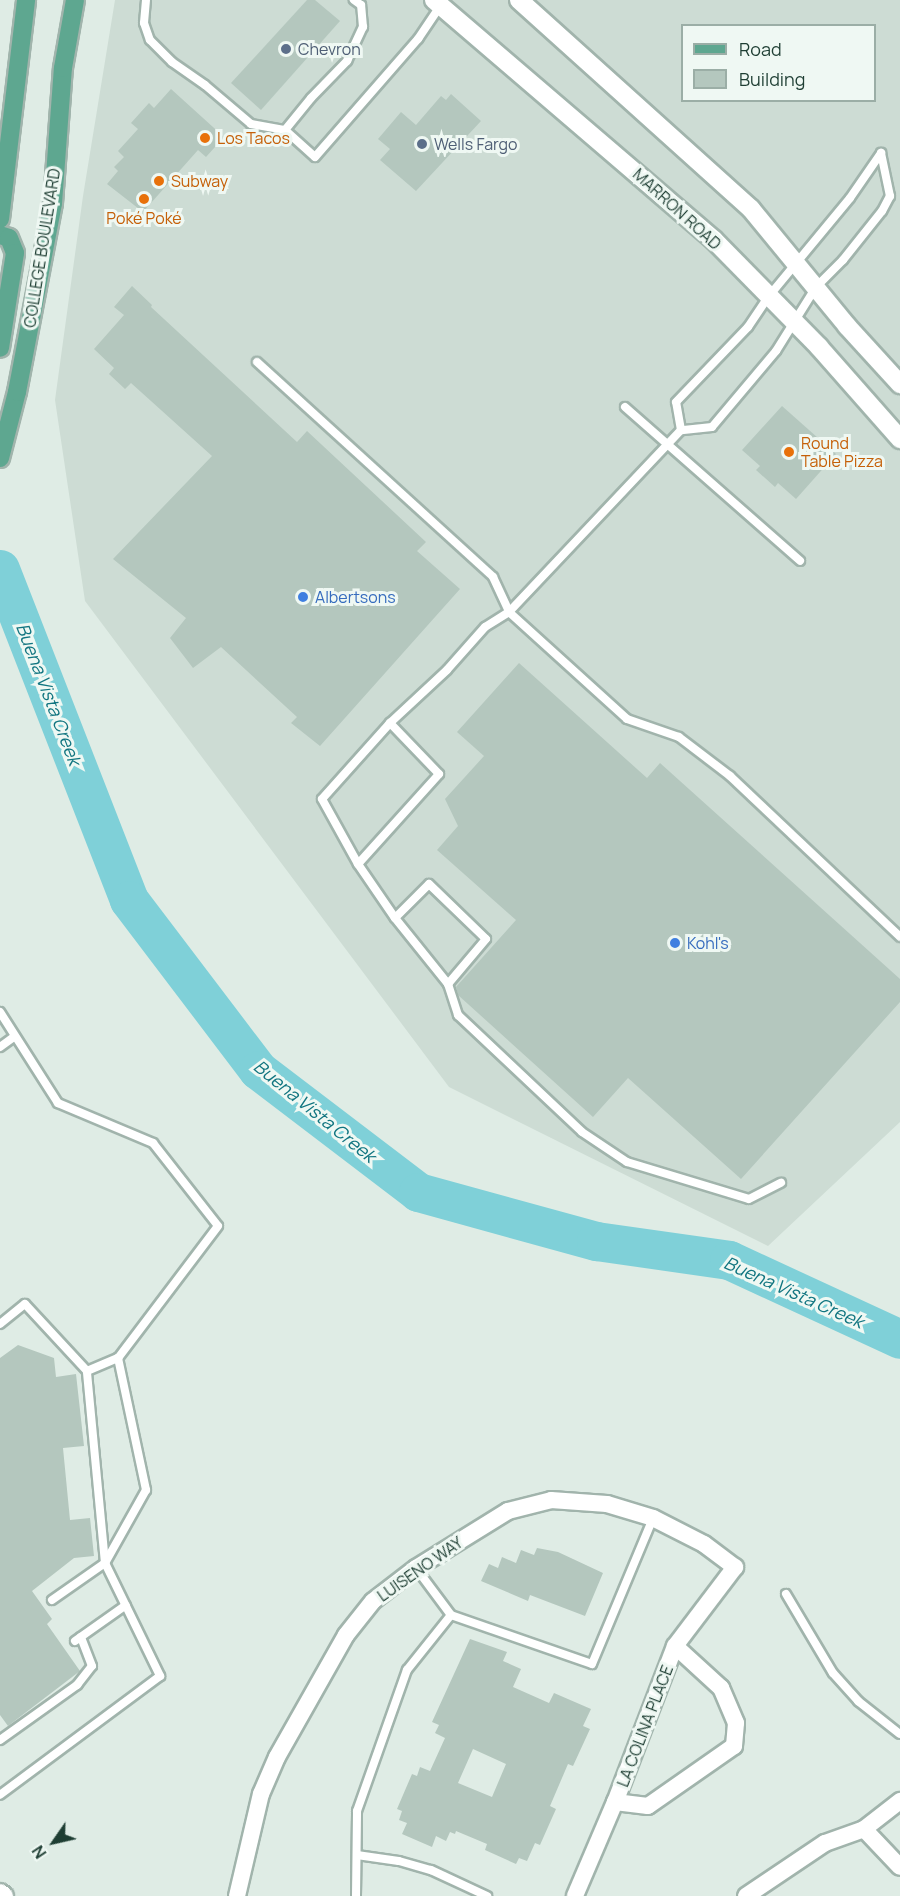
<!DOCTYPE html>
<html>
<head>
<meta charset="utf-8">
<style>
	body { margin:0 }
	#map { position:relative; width:900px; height:1896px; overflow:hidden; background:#dfece5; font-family:Manrope,sans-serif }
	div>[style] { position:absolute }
	.built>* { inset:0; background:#cddcd4 }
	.river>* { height:39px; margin:-19.5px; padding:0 19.5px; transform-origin:19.5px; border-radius:19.5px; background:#7fd0d8 }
	.building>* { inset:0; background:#b4c7be }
	.roads { filter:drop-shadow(2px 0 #a1b4ac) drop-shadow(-2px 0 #a1b4ac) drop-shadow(0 2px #a1b4ac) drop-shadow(0 -2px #a1b4ac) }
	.lane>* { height:8px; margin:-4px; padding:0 4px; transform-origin:4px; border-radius:4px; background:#fff }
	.street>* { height:16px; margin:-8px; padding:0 8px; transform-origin:8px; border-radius:8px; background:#fff }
	.secondary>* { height:18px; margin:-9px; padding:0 9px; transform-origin:9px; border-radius:9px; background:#fff }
	.primary>* { height:18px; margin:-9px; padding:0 9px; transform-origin:9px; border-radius:9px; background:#5ea790 }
	.dots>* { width:16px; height:16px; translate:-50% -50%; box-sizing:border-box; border:3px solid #eff8f3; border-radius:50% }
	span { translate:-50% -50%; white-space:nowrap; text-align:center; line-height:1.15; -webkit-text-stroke:6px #eff8f3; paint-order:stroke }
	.service-label { font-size:16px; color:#4e5e75 }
	.left { translate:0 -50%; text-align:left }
	.food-label { font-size:16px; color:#c56008 }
	.street-label { font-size:16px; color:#1e3e33 }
	.shop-label { font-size:16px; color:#366cbe }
	.water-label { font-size:18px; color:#117580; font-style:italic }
	.legend { position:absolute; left:681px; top:24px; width:195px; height:78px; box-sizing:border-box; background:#eff8f3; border:2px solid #9baea6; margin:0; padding:8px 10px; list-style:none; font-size:18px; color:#1e3e33 }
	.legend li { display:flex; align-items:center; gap:12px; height:30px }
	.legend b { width:30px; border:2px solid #9baea6 }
	.north { position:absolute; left:24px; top:1812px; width:60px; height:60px; -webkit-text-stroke:4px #eff8f3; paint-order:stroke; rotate:236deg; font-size:16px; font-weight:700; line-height:24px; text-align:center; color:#1e3e33 }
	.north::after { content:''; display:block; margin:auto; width:21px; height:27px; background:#1e3e33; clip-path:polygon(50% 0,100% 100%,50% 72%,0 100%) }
</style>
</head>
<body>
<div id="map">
	<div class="built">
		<div style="clip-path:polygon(evenodd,115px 0,900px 0,900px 1122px,768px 1246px,449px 1087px,85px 601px,55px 400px,83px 196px,115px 0,682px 26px,874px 26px,874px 100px,682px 100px,682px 26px)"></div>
	</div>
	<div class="river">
		<div style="left:0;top:569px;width:355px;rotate:68.7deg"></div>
		<div style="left:129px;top:900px;width:213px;rotate:52.8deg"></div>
		<div style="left:258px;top:1070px;width:201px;rotate:37.3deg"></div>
		<div style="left:418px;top:1192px;width:185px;rotate:15.4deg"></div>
		<div style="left:596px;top:1241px;width:134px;rotate:8.1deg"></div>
		<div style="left:729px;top:1260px;width:188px;rotate:24.8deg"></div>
	</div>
	<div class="building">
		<div style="clip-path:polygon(307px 0,315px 0,340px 21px,261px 110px,231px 83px)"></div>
		<div style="clip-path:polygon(171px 89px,224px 137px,206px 157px,198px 150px,143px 212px,107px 184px,118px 171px,114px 167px,124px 157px,118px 151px,138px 129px,131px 123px,149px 103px,154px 108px)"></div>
		<div style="clip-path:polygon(451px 94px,481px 121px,416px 191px,380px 160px,390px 149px,378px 139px,401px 112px,416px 125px,441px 96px,446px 100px)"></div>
		<div style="clip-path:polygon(132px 286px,152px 305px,151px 307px,297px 442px,307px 431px,426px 542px,417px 551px,460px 589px,320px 746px,291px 723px,297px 717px,221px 647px,193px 668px,170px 638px,186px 618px,113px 559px,212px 456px,131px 383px,125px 389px,109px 374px,114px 368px,94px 349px,124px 315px,114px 307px)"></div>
		<div style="clip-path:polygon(782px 406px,836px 454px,796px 499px,778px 483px,775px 487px,756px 470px,760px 466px,742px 450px)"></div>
		<div style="clip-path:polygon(519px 663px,647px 778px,660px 763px,900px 979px,900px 1002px,741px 1179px,628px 1078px,593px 1117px,458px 995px,456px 987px,516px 920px,437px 850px,458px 826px,445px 799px,484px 756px,457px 732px)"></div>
		<div style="clip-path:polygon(18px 1345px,54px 1358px,56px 1377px,76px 1374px,84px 1446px,63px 1448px,70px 1520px,90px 1518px,94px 1556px,74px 1558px,32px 1591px,52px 1619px,47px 1624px,80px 1671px,8px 1726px,0 1715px,0 1358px)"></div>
		<div style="clip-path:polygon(537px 1548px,558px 1552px,603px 1573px,585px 1616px,530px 1595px,528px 1601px,481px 1581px,489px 1564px,498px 1568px,502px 1557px,516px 1563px,521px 1550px,534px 1555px)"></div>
		<div style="clip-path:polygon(evenodd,470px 1639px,507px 1652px,503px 1661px,521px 1669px,513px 1687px,549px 1703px,554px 1693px,591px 1709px,583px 1726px,590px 1729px,573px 1766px,568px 1764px,550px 1806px,556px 1809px,540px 1845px,535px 1843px,527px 1861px,519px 1858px,516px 1864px,485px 1850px,487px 1844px,456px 1831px,455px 1834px,450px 1832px,446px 1841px,436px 1836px,432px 1847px,402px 1834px,407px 1823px,399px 1820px,402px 1811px,397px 1809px,412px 1774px,417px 1776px,420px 1767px,430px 1771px,445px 1738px,435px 1733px,439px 1725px,432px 1722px,470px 1639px,473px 1749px,506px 1764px,492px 1797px,458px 1783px,473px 1749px)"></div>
	</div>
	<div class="roads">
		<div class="lane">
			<div style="left:146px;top:0;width:23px;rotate:95deg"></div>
			<div style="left:144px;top:23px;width:18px;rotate:71deg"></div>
			<div style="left:150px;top:40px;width:31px;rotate:45deg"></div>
			<div style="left:172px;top:62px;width:40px;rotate:34.9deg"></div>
			<div style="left:205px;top:85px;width:60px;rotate:40.3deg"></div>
			<div style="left:251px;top:124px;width:35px;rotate:10deg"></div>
			<div style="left:285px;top:130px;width:40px;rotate:42deg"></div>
			<div style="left:315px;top:157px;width:157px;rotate:-48.9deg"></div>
			<div style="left:418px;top:39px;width:40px;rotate:-56deg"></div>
			<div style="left:285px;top:130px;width:41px;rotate:-50.9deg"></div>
			<div style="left:311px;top:98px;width:52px;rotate:-45.8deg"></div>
			<div style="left:347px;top:61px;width:38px;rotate:-65deg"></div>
			<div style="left:363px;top:27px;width:22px;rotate:-95deg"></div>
			<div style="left:361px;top:5px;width:9px;rotate:-144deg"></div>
			<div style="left:881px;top:153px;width:44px;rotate:78.2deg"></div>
			<div style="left:890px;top:196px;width:17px;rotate:118deg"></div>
			<div style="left:882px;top:211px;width:63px;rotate:128.5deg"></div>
			<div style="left:843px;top:260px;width:38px;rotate:135deg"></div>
			<div style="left:816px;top:287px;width:75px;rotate:122deg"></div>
			<div style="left:776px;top:351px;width:99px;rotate:130.1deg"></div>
			<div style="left:712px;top:427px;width:31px;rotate:174deg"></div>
			<div style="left:681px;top:430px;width:28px;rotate:-100deg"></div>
			<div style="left:676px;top:402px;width:104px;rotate:-46.2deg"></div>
			<div style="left:748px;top:327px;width:37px;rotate:-56deg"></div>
			<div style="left:769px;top:296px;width:127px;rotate:-50.4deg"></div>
			<div style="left:850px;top:198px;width:55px;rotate:-55.4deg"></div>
			<div style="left:257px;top:362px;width:319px;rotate:42.3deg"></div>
			<div style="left:493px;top:577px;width:38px;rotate:65deg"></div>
			<div style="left:509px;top:612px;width:159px;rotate:42.2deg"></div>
			<div style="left:627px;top:719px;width:55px;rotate:19.1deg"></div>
			<div style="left:679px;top:737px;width:64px;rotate:37.4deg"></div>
			<div style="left:730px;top:776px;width:234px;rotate:43.4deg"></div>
			<div style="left:625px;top:407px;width:233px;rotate:41.3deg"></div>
			<div style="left:681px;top:430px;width:250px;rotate:133.4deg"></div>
			<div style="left:509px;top:612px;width:28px;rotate:148deg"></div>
			<div style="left:485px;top:627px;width:57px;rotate:131.5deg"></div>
			<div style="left:447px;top:670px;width:78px;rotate:137.1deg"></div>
			<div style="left:390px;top:723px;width:102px;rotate:131.8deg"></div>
			<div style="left:322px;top:799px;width:74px;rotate:61deg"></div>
			<div style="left:358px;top:864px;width:65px;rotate:55.6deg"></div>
			<div style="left:395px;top:918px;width:85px;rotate:51.2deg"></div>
			<div style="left:448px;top:984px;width:33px;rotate:72deg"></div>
			<div style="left:458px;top:1015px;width:170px;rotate:43.3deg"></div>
			<div style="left:582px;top:1132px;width:54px;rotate:33.7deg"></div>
			<div style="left:627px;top:1162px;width:127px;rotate:16.9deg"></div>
			<div style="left:749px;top:1199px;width:36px;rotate:-27deg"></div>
			<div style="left:358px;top:864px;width:121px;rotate:-48deg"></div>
			<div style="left:439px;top:774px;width:71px;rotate:-133.9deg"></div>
			<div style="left:395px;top:918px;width:48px;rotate:-45deg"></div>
			<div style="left:429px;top:884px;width:79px;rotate:44deg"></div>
			<div style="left:486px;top:939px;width:59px;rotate:130.2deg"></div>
			<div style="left:0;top:1012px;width:108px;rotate:57.5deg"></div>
			<div style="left:58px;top:1103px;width:103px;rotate:22.8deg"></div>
			<div style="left:153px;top:1143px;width:105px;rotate:51.9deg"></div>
			<div style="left:218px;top:1226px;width:166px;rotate:127.1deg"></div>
			<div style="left:118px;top:1358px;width:135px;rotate:78deg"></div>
			<div style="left:146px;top:1490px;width:84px;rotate:119.3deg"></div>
			<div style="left:105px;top:1563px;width:126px;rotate:64deg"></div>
			<div style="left:160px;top:1676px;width:199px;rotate:143.4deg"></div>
			<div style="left:0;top:1047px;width:17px;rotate:-36deg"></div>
			<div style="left:0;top:1324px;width:32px;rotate:-39deg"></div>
			<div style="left:25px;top:1304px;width:91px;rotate:47.2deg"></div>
			<div style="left:87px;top:1371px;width:34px;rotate:-23deg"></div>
			<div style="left:786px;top:1594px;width:92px;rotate:59.3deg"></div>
			<div style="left:833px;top:1673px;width:38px;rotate:48deg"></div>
			<div style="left:858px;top:1701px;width:53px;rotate:38.2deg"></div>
			<div style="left:52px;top:1600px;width:65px;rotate:-34.9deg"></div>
			<div style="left:105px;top:1563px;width:193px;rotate:-95.4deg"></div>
			<div style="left:451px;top:1615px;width:149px;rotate:19.2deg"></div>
			<div style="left:592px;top:1664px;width:158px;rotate:-67.3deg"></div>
			<div style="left:75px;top:1641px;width:62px;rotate:-35.2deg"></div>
			<div style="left:0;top:1740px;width:95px;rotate:-35.5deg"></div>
			<div style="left:77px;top:1685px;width:24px;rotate:-52deg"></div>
			<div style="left:92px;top:1666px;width:31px;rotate:-111deg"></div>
			<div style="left:357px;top:1855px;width:42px;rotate:8.1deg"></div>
			<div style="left:399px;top:1861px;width:33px;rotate:16deg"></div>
			<div style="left:431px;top:1870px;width:62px;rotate:24.9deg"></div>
			<div style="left:356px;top:1896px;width:85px;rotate:-89.3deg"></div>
			<div style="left:357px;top:1811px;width:150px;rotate:-70.5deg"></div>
			<div style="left:407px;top:1670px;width:70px;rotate:-51.3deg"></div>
			<div style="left:451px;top:1615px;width:59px;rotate:-126.7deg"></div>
		</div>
		<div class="street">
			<div style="left:615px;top:1802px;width:33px;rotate:7deg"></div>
			<div style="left:648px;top:1806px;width:105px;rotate:-34.9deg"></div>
			<div style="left:734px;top:1746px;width:23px;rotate:-85deg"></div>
			<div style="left:736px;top:1723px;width:38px;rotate:-113deg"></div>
			<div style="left:721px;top:1688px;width:62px;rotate:-137.6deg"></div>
			<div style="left:864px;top:1829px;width:52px;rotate:46.5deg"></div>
			<div style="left:237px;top:1896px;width:105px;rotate:-76.8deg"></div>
			<div style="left:261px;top:1794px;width:40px;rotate:-66.6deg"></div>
			<div style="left:277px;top:1757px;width:140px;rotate:-60.5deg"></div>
			<div style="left:346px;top:1635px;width:43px;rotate:-51.5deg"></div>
			<div style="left:373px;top:1601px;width:54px;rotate:-37.5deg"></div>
			<div style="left:416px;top:1568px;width:108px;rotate:-31.8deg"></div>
			<div style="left:508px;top:1511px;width:44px;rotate:-14.3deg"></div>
			<div style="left:551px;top:1500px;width:56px;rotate:4.1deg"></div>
			<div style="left:607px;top:1504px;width:48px;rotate:16.9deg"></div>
			<div style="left:653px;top:1518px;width:57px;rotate:27deg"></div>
			<div style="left:704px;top:1544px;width:39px;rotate:37deg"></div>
			<div style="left:735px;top:1567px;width:99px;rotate:127.2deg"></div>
			<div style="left:675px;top:1646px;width:167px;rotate:111deg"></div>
			<div style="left:615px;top:1802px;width:102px;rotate:113.1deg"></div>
			<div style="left:746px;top:1896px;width:95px;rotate:-33.9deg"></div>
			<div style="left:825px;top:1843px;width:41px;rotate:-19.7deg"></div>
			<div style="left:864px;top:1829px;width:46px;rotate:-37.9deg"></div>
		</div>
		<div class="secondary">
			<div style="left:434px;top:0;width:369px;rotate:40.6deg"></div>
			<div style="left:714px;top:240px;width:150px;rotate:45.5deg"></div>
			<div style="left:819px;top:347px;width:123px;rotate:48.6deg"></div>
			<div style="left:519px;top:0;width:312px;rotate:42deg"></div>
			<div style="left:751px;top:209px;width:151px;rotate:50.6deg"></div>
			<div style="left:847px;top:326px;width:79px;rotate:47.6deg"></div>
			<div style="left:0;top:1893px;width:5px;rotate:37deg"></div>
		</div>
		<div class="primary">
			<div style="left:0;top:219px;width:221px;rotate:-83.2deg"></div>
			<div style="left:0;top:235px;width:9px;rotate:18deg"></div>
			<div style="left:9px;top:238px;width:16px;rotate:68deg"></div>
			<div style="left:15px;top:253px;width:96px;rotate:99deg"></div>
			<div style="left:0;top:458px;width:68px;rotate:-75.6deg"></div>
			<div style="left:17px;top:392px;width:192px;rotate:-79.2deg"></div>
			<div style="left:53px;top:203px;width:135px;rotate:-85.8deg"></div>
			<div style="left:63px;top:68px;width:69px;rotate:-80deg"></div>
		</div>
	</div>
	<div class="dots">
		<div style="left:286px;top:49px;background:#5c6f8a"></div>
		<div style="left:205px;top:138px;background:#e8710a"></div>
		<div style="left:422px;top:144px;background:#5c6f8a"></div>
		<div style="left:159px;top:181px;background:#e8710a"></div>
		<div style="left:144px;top:199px;background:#e8710a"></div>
		<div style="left:789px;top:452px;background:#e8710a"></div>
		<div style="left:303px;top:597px;background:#3f7fe0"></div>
		<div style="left:675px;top:943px;background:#3f7fe0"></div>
	</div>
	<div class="service-label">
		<span class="left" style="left:298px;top:49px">Chevron</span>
		<span class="left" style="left:434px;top:144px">Wells Fargo</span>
	</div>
	<div class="food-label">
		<span class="left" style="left:217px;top:138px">Los Tacos</span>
		<span class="left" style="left:171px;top:181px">Subway</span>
		<span style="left:144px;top:218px">Poké Poké</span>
		<span class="left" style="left:801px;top:452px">Round<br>Table Pizza</span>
	</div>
	<div class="street-label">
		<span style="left:677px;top:209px;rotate:42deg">MARRON ROAD</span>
		<span style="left:42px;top:248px;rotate:-81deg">COLLEGE BOULEVARD</span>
		<span style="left:420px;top:1569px;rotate:-35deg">LUISENO WAY</span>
		<span style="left:645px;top:1726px;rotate:-69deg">LA COLINA PLACE</span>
	</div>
	<div class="shop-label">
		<span class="left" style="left:315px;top:597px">Albertsons</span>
		<span class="left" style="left:687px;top:943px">Kohl's</span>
	</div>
	<div class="water-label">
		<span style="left:49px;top:694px;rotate:69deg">Buena Vista Creek</span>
		<span style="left:315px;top:1111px;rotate:39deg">Buena Vista Creek</span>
		<span style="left:794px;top:1292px;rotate:24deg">Buena Vista Creek</span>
	</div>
	<ul class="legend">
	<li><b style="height:8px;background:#5ea790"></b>Road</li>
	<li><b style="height:16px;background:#b4c7be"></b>Building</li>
	</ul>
	<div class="north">N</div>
</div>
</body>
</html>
